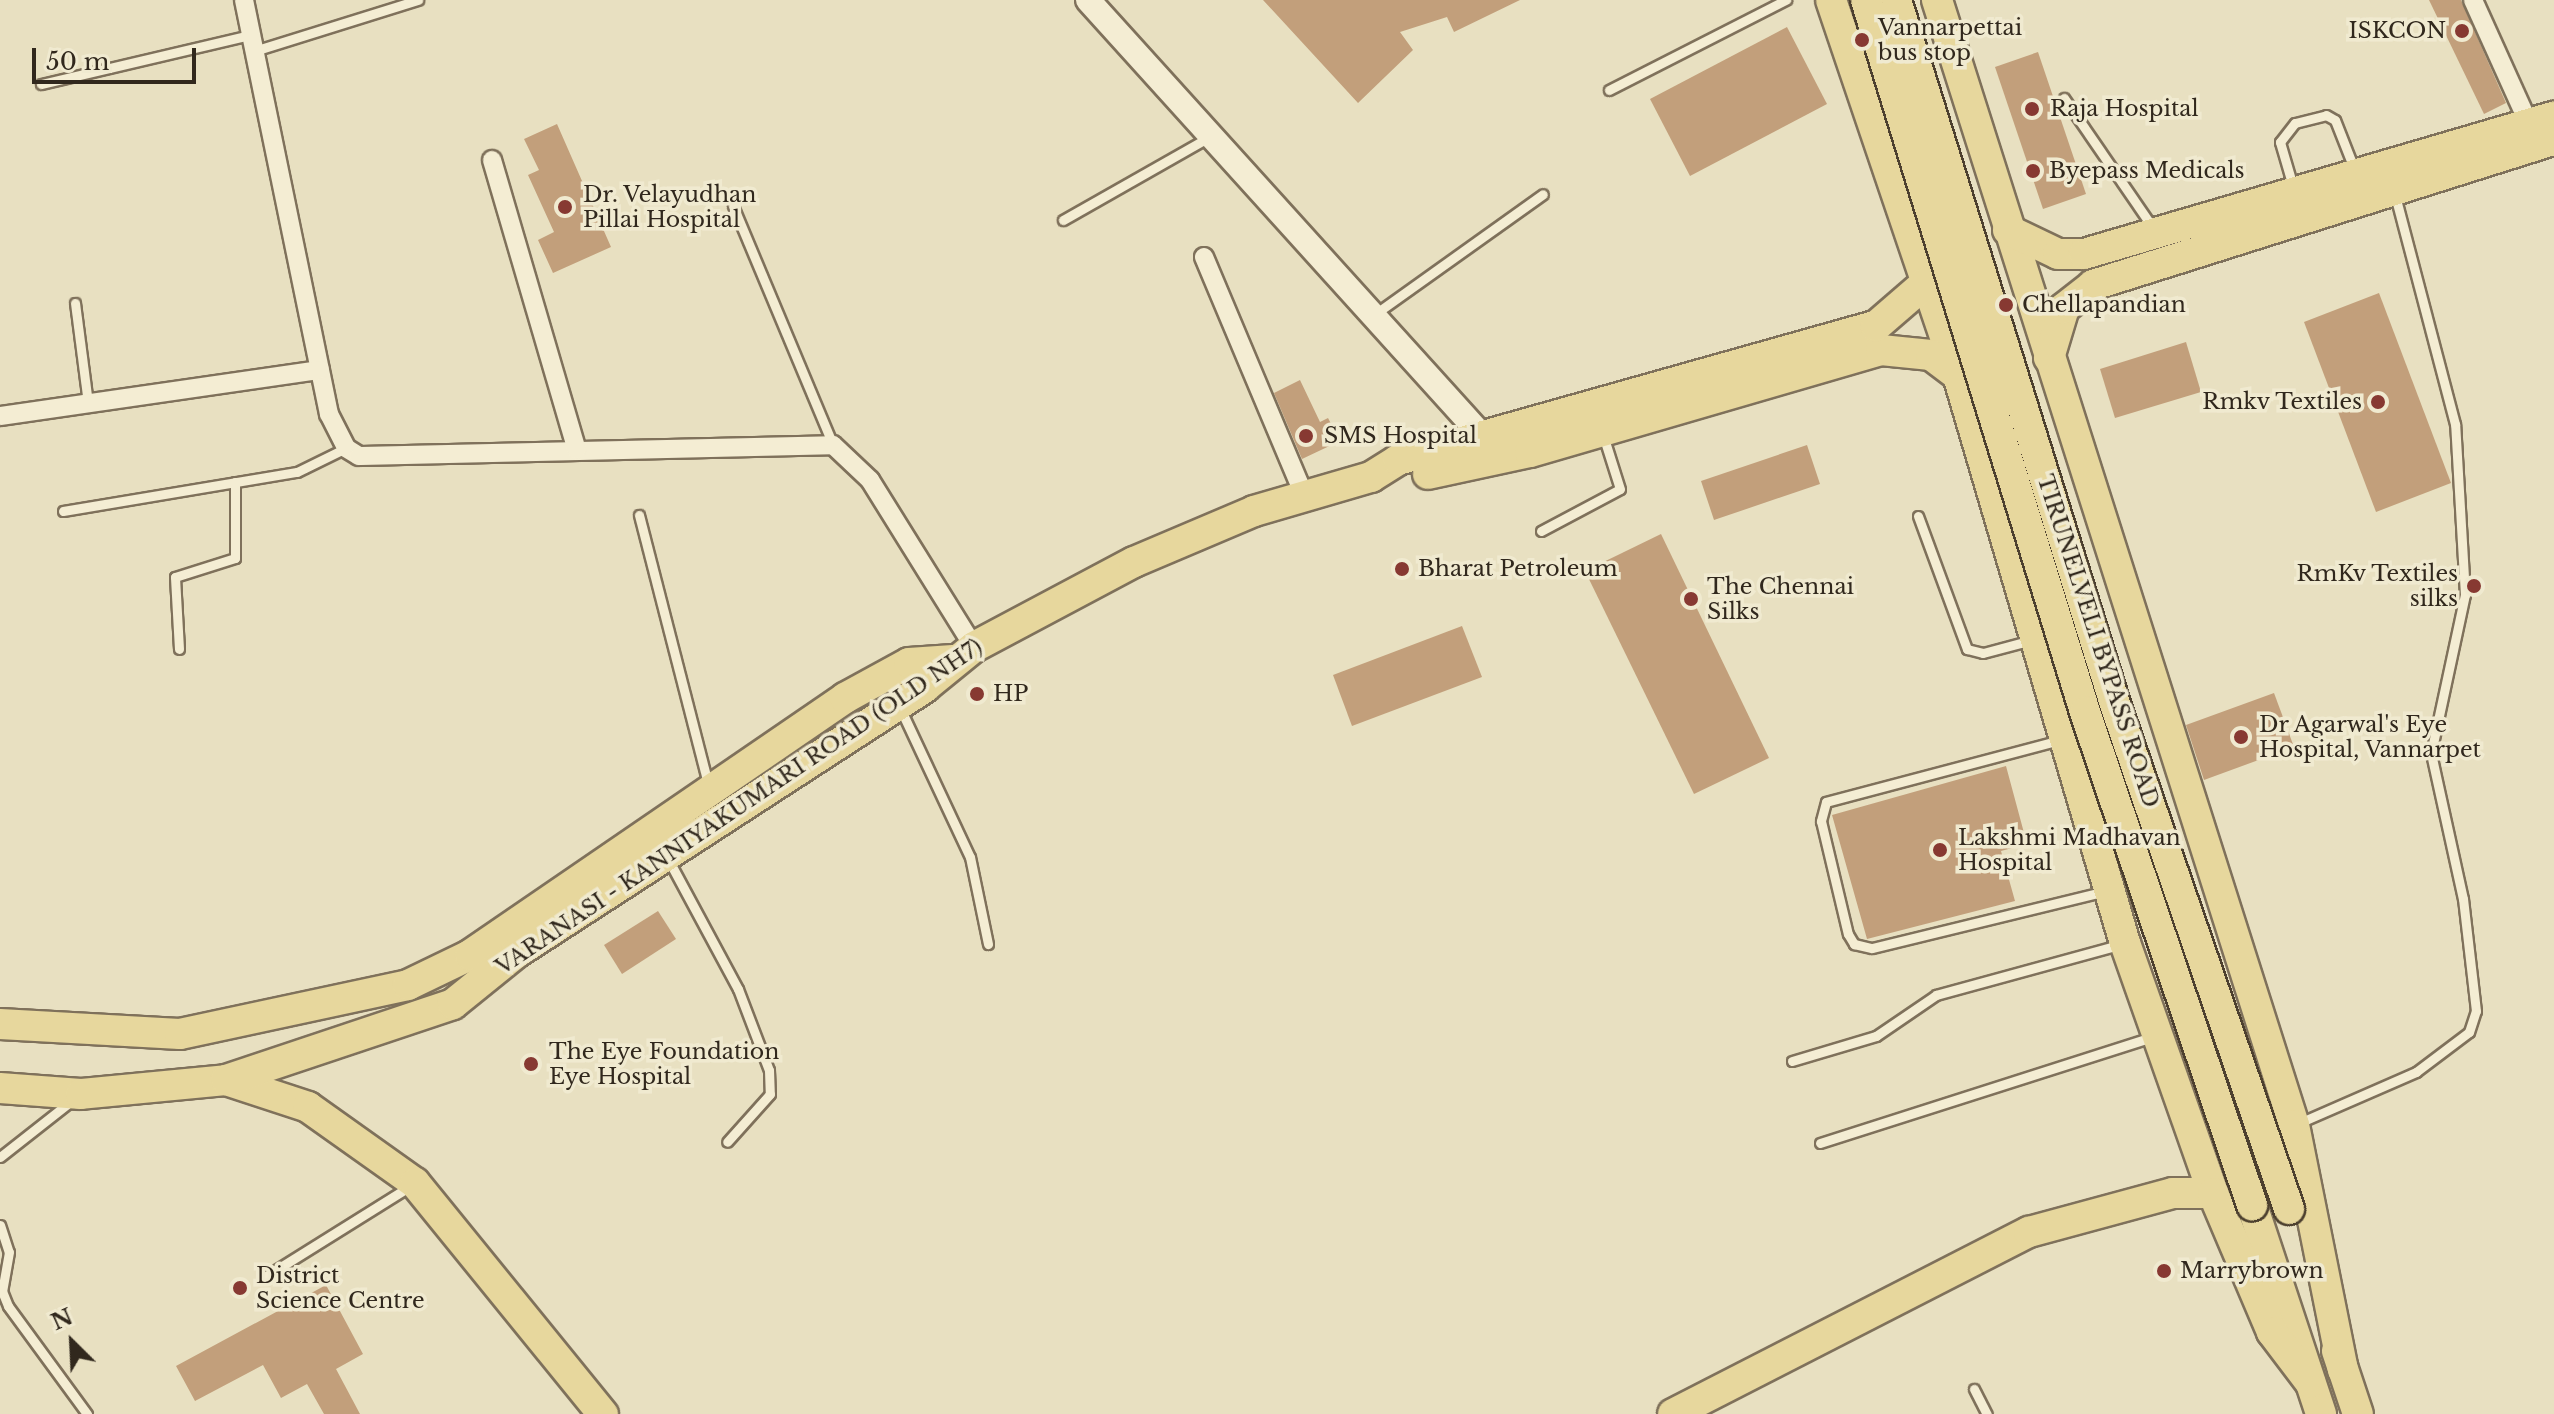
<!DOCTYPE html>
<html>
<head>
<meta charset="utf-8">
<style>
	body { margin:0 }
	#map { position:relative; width:2554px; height:1414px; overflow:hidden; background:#e8e0c1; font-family:"Libre Baskerville",serif }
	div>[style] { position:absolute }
	.building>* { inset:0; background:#c29f7b }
	.roads { filter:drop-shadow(2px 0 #7f715b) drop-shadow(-2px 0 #7f715b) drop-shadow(0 2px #7f715b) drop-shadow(0 -2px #7f715b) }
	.service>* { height:9px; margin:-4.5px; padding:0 4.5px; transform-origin:4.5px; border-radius:4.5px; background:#f4edd3 }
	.minor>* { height:18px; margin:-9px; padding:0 9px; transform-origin:9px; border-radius:9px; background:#f4edd3 }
	.tertiary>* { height:24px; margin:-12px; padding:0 12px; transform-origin:12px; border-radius:12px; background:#f4edd3 }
	.primary>* { height:30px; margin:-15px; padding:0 15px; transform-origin:15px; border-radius:15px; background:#e7d79d }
	.bridges { filter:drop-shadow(2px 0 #4d402f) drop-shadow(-2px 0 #4d402f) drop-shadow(0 2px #4d402f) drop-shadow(0 -2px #4d402f) }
	.primary-bridge>* { height:30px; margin:-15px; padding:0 15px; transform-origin:15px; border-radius:15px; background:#e7d79d }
	.dots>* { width:22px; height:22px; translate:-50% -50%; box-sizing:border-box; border:4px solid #f0ead0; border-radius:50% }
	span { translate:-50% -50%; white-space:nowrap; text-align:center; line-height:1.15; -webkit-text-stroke:7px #f0ead0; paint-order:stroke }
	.poi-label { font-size:22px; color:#31281d }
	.left { translate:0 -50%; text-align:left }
	.right { translate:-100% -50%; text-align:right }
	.street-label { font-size:22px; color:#31281d }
	.north { position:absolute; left:32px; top:1302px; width:80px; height:80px; -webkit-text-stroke:6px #f0ead0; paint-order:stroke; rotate:336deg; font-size:22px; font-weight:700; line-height:32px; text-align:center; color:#31281d }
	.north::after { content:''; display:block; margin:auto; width:28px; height:36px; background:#31281d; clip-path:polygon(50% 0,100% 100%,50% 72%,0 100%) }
	.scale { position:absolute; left:32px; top:48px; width:164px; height:36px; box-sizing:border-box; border:4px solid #31281d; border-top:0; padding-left:10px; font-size:24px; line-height:28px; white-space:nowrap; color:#31281d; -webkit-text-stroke:6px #f0ead0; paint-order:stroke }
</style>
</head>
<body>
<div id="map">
	<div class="building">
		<div style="clip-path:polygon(1263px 0,1520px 0,1454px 32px,1447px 17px,1400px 32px,1413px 50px,1358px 103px)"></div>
		<div style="clip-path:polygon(2429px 0,2461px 0,2506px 103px,2484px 114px)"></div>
		<div style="clip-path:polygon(1787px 27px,1827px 104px,1690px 176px,1650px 99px)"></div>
		<div style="clip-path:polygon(2038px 52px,2086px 194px,2043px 209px,1995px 67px)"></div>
		<div style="clip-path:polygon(557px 124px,611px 247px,553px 273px,538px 240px,554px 232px,528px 175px,539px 170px,524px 139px)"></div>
		<div style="clip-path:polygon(2379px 293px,2451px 483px,2376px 512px,2304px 322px)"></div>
		<div style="clip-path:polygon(2186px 342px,2201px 392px,2115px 418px,2100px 369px)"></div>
		<div style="clip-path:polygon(1300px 380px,1320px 422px,1328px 418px,1340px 441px,1302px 459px,1274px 393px)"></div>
		<div style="clip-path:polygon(1807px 445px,1820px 484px,1714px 520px,1701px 481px)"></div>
		<div style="clip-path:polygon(1661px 534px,1769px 758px,1694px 794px,1585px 571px)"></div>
		<div style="clip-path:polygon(1462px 626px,1482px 677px,1352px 726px,1333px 675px)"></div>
		<div style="clip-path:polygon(2274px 693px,2294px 747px,2204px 780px,2186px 725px)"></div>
		<div style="clip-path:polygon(2006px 766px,2027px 844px,2001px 851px,2015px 901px,1867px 939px,1832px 815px)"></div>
		<div style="clip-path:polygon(658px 911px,676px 939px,622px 974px,604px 945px)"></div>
		<div style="clip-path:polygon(326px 1285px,363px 1354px,336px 1369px,360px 1414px,324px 1414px,307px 1384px,281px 1398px,263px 1365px,195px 1401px,176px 1366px)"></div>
	</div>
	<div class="roads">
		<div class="service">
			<div style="left:254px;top:51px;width:172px;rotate:-17.3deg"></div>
			<div style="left:41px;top:84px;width:215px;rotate:-13.2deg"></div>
			<div style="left:1609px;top:90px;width:199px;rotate:-27deg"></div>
			<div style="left:2064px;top:98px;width:158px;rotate:55.6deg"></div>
			<div style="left:2294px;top:190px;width:50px;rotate:-106.3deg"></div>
			<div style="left:2280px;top:142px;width:24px;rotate:-52deg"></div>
			<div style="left:2295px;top:123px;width:32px;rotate:-14deg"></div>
			<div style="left:2326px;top:115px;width:10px;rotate:29deg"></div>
			<div style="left:2335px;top:120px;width:55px;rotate:68.6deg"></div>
			<div style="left:733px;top:206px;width:259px;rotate:67.3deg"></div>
			<div style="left:1063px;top:220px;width:168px;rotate:-29.6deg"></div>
			<div style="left:75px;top:303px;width:101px;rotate:82.6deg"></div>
			<div style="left:1375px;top:314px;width:206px;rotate:-35.5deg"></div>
			<div style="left:63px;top:511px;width:237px;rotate:-9.5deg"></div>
			<div style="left:297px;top:472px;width:55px;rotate:-26.1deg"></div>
			<div style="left:639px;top:515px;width:278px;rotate:75.6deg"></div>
			<div style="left:1918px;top:516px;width:142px;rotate:69.8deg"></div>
			<div style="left:1967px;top:649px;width:16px;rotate:14deg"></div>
			<div style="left:1983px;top:653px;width:51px;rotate:-14.9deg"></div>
			<div style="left:1541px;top:531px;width:89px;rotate:-28deg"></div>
			<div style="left:1620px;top:489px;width:57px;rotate:-107.5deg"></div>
			<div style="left:179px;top:649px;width:72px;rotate:-93.2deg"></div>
			<div style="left:175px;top:577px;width:63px;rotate:-17.6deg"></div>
			<div style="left:235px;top:558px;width:76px;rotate:-90deg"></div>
			<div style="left:901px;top:710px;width:162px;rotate:64.9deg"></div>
			<div style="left:970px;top:857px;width:89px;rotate:78.3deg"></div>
			<div style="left:2060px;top:740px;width:242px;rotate:165.2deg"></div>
			<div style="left:1826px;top:802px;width:20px;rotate:105deg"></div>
			<div style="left:1821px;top:821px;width:116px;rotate:76.6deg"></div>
			<div style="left:1848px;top:934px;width:12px;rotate:59deg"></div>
			<div style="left:1854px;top:944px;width:18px;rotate:13deg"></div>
			<div style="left:1872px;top:948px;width:240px;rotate:-13.7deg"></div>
			<div style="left:668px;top:859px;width:148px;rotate:61.7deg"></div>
			<div style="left:738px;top:989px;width:87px;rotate:69.1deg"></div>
			<div style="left:769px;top:1070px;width:24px;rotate:88deg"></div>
			<div style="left:770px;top:1094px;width:64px;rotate:131.9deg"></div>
			<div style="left:1792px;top:1061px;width:88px;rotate:-16.6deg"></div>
			<div style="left:1876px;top:1036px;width:73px;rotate:-34.3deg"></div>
			<div style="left:1936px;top:995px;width:193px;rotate:-15.3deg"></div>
			<div style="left:2299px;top:1123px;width:128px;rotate:-23.6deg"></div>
			<div style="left:2416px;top:1072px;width:66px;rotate:-37deg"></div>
			<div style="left:2469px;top:1032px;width:22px;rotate:-72deg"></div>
			<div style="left:2476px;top:1011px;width:113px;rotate:-96.6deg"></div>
			<div style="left:2463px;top:899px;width:149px;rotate:-102.4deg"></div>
			<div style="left:2431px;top:753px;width:162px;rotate:-77.9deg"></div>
			<div style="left:2465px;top:595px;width:171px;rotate:-93.3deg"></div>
			<div style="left:2455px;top:424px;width:237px;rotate:-104.7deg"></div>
			<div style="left:1820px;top:1143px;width:349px;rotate:-17.7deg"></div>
			<div style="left:0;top:1157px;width:89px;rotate:-38.2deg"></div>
			<div style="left:0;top:1225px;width:28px;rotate:72deg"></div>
			<div style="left:9px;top:1252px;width:40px;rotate:100deg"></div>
			<div style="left:2px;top:1291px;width:16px;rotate:68deg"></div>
			<div style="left:8px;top:1306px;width:134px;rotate:53.8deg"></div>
			<div style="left:263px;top:1278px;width:176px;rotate:-32deg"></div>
			<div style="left:1974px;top:1389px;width:28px;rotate:63deg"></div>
		</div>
		<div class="minor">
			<div style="left:244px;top:0;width:423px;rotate:78.4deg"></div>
			<div style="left:329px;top:414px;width:38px;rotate:63deg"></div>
			<div style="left:346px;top:448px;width:15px;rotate:32deg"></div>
			<div style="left:359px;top:456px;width:474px;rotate:-1.3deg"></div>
			<div style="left:833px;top:445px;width:51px;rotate:43.4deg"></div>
			<div style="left:870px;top:480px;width:197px;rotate:58.1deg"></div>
			<div style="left:2473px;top:0;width:136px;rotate:65.7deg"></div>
			<div style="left:492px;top:160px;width:302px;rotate:73.7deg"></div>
			<div style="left:1204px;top:257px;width:260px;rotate:67.2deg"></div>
			<div style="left:0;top:416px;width:323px;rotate:-8.2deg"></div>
		</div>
		<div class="tertiary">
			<div style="left:1088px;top:0;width:592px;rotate:47.88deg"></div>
		</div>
		<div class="primary">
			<div style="left:1831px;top:0;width:396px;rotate:71.3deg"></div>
			<div style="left:1958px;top:375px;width:592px;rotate:73.62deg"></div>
			<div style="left:2125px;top:943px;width:265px;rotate:70.6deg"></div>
			<div style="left:1937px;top:0;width:1180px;rotate:72.39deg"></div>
			<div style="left:2294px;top:1125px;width:250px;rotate:78.7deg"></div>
			<div style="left:2008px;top:230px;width:55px;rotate:25.6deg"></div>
			<div style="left:2058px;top:254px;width:26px"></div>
			<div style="left:2084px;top:254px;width:490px;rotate:-16.3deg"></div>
			<div style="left:2049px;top:358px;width:52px;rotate:-73.3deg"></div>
			<div style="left:2064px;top:308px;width:37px;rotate:-38deg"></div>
			<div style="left:2093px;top:285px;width:483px;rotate:-17.5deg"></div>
			<div style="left:1428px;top:474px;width:104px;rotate:-12.2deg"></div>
			<div style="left:1530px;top:452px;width:366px;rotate:-16.2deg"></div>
			<div style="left:1881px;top:350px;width:50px;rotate:5.7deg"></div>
			<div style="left:1931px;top:355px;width:34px;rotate:37deg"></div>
			<div style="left:0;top:1024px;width:180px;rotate:3.2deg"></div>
			<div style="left:180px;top:1034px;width:233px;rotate:-12.1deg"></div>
			<div style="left:408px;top:985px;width:69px;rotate:-25.8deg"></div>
			<div style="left:470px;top:955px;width:455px;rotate:-34.4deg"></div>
			<div style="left:845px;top:698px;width:73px;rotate:-28.7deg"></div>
			<div style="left:909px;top:663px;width:44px;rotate:-3.9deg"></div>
			<div style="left:226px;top:1080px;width:86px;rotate:18.2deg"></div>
			<div style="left:308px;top:1107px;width:131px;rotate:35.4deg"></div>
			<div style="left:415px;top:1183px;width:298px;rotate:50.9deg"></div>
			<div style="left:0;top:1088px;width:81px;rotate:4.2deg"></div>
			<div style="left:81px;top:1094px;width:146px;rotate:-5.5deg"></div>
			<div style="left:226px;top:1080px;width:239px;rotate:-18.5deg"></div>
			<div style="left:453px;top:1004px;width:81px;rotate:-39deg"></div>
			<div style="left:516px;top:953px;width:488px;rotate:-33deg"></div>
			<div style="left:925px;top:687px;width:63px;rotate:-39.2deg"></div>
			<div style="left:974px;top:647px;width:181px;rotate:-28deg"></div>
			<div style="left:1134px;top:562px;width:130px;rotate:-23deg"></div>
			<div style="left:1254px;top:511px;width:122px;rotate:-16.2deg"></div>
			<div style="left:1371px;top:477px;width:32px;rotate:-32deg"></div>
			<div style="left:1398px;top:460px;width:496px;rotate:-15.7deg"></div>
			<div style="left:1876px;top:326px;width:67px;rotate:-40.8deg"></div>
			<div style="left:2252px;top:1205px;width:220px;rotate:71.7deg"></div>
			<div style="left:2337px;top:1351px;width:66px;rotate:71.6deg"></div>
			<div style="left:1673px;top:1414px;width:400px;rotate:-27.1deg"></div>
			<div style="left:2029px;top:1232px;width:149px;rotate:-15.2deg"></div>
			<div style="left:2173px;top:1193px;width:40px"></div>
			<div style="left:2213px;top:1193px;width:151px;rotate:67deg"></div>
			<div style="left:2272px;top:1332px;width:63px;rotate:52.8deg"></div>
		</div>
	</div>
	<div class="bridges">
		<div class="primary-bridge">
			<div style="left:1866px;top:0;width:745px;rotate:72.9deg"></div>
			<div style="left:2085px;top:712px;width:521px;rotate:71.29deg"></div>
			<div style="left:1896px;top:0;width:740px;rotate:72.72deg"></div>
			<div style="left:2116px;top:707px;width:531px;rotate:70.98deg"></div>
		</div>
	</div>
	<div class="dots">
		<div style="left:2462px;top:31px;background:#873932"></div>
		<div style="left:1862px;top:40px;background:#873932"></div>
		<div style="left:2032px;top:109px;background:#873932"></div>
		<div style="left:2033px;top:171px;background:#873932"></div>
		<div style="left:565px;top:207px;background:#873932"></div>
		<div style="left:2006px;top:305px;background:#873932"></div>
		<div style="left:2378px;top:402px;background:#873932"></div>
		<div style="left:1306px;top:436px;background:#873932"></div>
		<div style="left:1402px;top:569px;background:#873932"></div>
		<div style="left:2474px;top:586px;background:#873932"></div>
		<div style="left:1691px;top:599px;background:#873932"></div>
		<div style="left:977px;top:694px;background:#873932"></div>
		<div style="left:2241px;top:737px;background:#873932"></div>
		<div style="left:1940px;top:850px;background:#873932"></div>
		<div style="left:531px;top:1064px;background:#873932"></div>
		<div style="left:2164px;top:1271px;background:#873932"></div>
		<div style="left:240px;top:1288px;background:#873932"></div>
	</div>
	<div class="poi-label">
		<span class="left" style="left:1878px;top:40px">Vannarpettai<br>bus stop</span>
		<span class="right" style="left:2446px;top:31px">ISKCON</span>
		<span class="left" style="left:2050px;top:109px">Raja Hospital</span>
		<span class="left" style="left:2049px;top:171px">Byepass Medicals</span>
		<span class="left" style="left:583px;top:207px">Dr. Velayudhan<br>Pillai Hospital</span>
		<span class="left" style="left:2022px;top:305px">Chellapandian</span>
		<span class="right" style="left:2362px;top:402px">Rmkv Textiles</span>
		<span class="left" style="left:1324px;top:436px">SMS Hospital</span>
		<span class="left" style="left:1418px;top:569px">Bharat Petroleum</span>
		<span class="right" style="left:2458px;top:586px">RmKv Textiles<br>silks</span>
		<span class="left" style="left:1707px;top:599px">The Chennai<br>Silks</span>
		<span class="left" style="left:993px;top:694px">HP</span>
		<span class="left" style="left:2259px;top:737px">Dr Agarwal's Eye<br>Hospital, Vannarpet</span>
		<span class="left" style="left:1958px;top:850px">Lakshmi Madhavan<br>Hospital</span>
		<span class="left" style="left:549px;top:1064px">The Eye Foundation<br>Eye Hospital</span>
		<span class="left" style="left:2180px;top:1271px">Marrybrown</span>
		<span class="left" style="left:256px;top:1288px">District<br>Science Centre</span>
	</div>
	<div class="street-label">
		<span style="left:2098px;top:641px;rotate:72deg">TIRUNELVELI BYPASS ROAD</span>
		<span style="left:739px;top:807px;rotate:-34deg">VARANASI - KANNIYAKUMARI ROAD (OLD NH7)</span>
	</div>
	<div class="north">N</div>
	<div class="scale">50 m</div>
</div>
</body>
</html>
